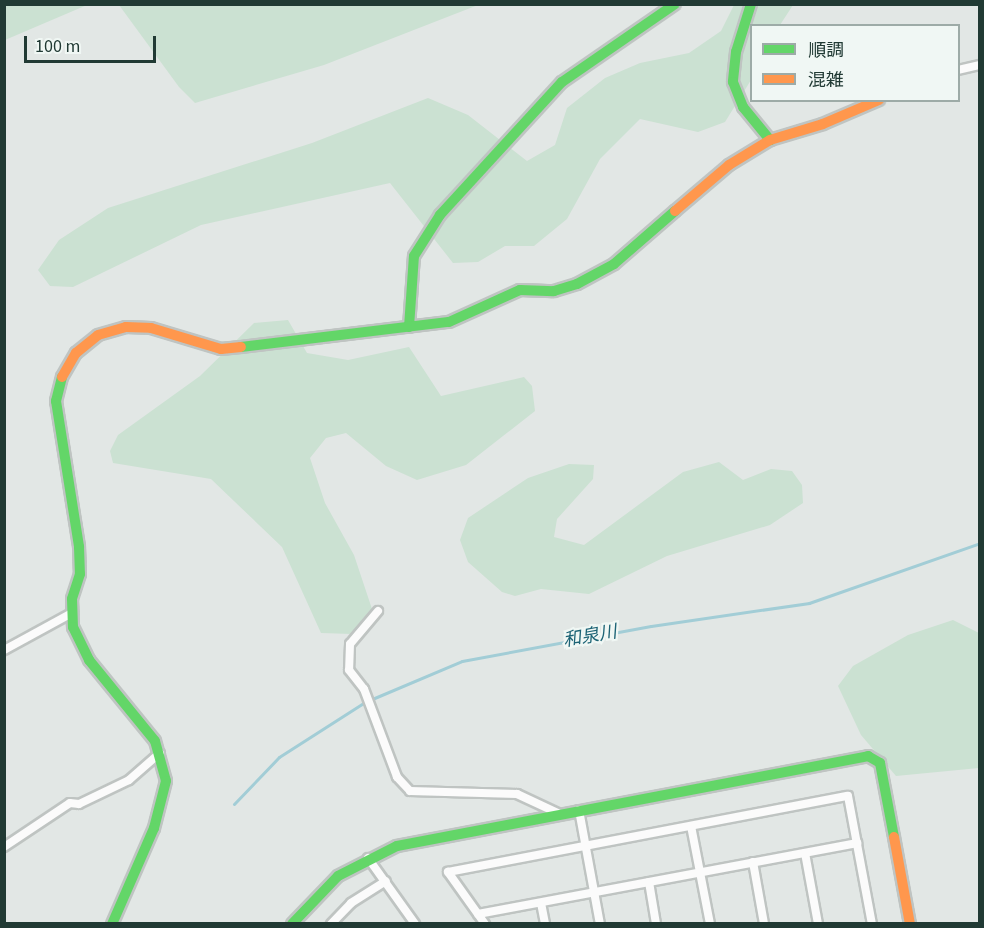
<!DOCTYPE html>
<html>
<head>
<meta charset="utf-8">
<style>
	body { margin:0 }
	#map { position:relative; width:984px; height:928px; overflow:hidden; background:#e2e7e5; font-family:"Source Sans 3","Noto Sans JP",sans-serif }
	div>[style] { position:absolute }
	.green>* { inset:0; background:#cbe1d2 }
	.stream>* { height:3px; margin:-1.5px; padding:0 1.5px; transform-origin:1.5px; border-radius:1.5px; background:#a2cdd6 }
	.roads { filter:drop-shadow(2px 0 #bfc4c2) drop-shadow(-2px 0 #bfc4c2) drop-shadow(0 2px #bfc4c2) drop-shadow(0 -2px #bfc4c2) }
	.street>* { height:8px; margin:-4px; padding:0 4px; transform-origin:4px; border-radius:4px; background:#fbfbfb }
	.fast>* { height:10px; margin:-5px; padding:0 5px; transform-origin:5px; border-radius:5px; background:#63d668 }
	.slow>* { height:10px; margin:-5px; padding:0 5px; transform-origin:5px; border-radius:5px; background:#ff974d }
	span { translate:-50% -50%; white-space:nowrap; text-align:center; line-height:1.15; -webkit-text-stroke:4.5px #f0f7f4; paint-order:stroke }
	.water-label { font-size:18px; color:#1c6375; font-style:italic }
	.frame { position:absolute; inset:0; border:6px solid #213a34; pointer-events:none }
	.legend { position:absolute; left:750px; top:24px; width:210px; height:78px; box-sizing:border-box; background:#f0f7f4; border:2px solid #9daba7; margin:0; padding:8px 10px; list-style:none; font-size:18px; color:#213a34 }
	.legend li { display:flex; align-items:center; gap:12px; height:30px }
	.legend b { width:30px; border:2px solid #9daba7 }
	.scale { position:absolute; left:24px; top:36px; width:132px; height:27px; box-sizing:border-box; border:3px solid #213a34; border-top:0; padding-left:8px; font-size:18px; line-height:21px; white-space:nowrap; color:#213a34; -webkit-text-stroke:4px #f0f7f4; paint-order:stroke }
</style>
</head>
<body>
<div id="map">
	<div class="green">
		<div style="clip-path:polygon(5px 4px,87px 4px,87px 5px,5px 40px)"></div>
		<div style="clip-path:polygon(119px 5px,478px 5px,324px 65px,195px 103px,179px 87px)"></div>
		<div style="clip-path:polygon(734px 5px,793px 5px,780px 25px,752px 26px,751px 80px,725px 122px,698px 132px,640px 119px,600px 159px,567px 219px,534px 246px,505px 246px,478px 262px,453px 263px,390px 183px,201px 225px,73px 287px,50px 286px,38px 270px,59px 240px,108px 208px,312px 143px,428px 98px,468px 115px,527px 161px,555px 145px,567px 108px,605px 78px,640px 63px,689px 53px,721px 31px)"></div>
		<div style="clip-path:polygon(288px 320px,307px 353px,348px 360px,409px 347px,441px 396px,524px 377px,532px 386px,535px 411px,466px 465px,417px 480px,386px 466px,346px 433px,326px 438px,310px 458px,325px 503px,354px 555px,374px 615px,352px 634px,321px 633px,282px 547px,211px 479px,113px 463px,110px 451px,118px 435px,200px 376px,254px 323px)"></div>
		<div style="clip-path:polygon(719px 462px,743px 480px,771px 469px,792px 471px,802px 485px,803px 503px,770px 525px,667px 556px,589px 594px,541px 589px,515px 596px,502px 592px,468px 562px,460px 540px,468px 518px,528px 478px,569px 464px,594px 465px,593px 479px,557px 519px,554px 537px,584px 545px,683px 472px)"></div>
		<div style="clip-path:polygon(953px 620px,979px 633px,979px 768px,896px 776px,861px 735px,838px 686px,853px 666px,908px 635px)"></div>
	</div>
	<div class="stream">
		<div style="left:234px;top:804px;width:65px;rotate:-46.2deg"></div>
		<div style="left:279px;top:757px;width:102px;rotate:-32.6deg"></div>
		<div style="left:365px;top:702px;width:105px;rotate:-22.9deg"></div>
		<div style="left:462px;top:661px;width:192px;rotate:-10.5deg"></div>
		<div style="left:651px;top:626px;width:160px;rotate:-8.3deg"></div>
		<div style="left:809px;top:603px;width:181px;rotate:-19.3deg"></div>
	</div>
	<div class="roads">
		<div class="street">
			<div style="left:958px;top:70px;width:23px;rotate:-13deg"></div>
			<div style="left:378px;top:611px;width:43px;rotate:130.3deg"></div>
			<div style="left:350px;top:644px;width:26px;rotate:92deg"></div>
			<div style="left:349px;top:670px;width:24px;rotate:52deg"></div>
			<div style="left:364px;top:689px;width:94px;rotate:69.4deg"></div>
			<div style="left:397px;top:777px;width:19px;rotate:47deg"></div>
			<div style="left:410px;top:791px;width:107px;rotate:1.6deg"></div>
			<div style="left:517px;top:794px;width:47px;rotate:24.9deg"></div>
			<div style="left:4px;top:650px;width:77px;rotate:-28.6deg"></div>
			<div style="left:579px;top:810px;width:116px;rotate:79.6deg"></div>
			<div style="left:691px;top:826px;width:100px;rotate:79deg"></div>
			<div style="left:4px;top:847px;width:79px;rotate:-33.7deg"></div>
			<div style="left:70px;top:803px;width:9px;rotate:6deg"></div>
			<div style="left:79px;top:804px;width:55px;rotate:-25.6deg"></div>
			<div style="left:129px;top:780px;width:41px;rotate:-41.1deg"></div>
			<div style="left:805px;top:853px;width:72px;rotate:79.6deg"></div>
			<div style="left:368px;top:858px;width:81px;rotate:54.5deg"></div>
			<div style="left:753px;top:862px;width:63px;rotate:79.9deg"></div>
			<div style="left:649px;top:882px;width:43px;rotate:80.5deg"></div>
			<div style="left:541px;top:903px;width:21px;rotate:79deg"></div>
			<div style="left:478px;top:914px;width:386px;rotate:-10.6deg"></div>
			<div style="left:331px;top:924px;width:29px;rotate:-46deg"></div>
			<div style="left:351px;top:903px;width:41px;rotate:-32.2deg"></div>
			<div style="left:485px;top:924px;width:64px;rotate:-125.4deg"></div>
			<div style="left:448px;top:872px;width:407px;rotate:-10.8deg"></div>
			<div style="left:848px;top:796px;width:130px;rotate:79.4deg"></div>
		</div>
		<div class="fast">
			<div style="left:751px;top:4px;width:50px;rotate:107.4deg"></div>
			<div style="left:736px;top:52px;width:30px;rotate:96deg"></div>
			<div style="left:733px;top:82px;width:27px;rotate:68deg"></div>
			<div style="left:743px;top:107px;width:43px;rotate:50.7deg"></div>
			<div style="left:409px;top:327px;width:71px;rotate:-86deg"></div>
			<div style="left:414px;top:256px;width:49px;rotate:-57.6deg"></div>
			<div style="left:440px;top:215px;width:180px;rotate:-47.5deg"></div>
			<div style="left:562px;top:82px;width:137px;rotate:-34.6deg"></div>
			<div style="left:241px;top:347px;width:209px;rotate:-6.9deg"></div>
			<div style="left:449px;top:322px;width:78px;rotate:-24.3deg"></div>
			<div style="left:520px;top:290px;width:34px;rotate:2deg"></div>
			<div style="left:554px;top:291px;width:24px;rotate:-17deg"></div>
			<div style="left:577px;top:284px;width:42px;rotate:-28.4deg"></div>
			<div style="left:614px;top:264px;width:81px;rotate:-41deg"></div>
			<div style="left:62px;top:377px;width:25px;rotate:104deg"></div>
			<div style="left:56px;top:401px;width:148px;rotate:81deg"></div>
			<div style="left:79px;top:547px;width:27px;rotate:88deg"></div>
			<div style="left:80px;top:574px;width:26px;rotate:108deg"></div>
			<div style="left:72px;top:599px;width:28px;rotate:88deg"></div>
			<div style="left:73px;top:627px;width:37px;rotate:64deg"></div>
			<div style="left:89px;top:660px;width:104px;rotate:50.8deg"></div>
			<div style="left:155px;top:741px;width:41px;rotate:74.6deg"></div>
			<div style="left:166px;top:781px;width:49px;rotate:104.3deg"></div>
			<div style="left:154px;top:828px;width:105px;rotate:113.6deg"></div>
			<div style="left:292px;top:924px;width:66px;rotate:-46.2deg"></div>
			<div style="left:338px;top:876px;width:66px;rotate:-27deg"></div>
			<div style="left:397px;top:846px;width:480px;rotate:-10.8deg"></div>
			<div style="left:868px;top:756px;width:14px;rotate:30deg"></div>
			<div style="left:880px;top:763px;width:75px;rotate:79.3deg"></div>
		</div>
		<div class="slow">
			<div style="left:675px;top:211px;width:71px;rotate:-40.4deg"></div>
			<div style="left:729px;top:165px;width:48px;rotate:-31.4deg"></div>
			<div style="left:770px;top:140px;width:55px;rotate:-16.8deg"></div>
			<div style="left:823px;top:124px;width:61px;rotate:-23.2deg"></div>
			<div style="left:62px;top:377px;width:28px;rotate:-60deg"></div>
			<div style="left:76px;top:353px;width:28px;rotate:-39deg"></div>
			<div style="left:98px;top:335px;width:29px;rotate:-16deg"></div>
			<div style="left:126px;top:327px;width:25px;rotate:2deg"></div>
			<div style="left:151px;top:328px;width:73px;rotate:16.7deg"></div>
			<div style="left:221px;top:349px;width:20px;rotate:-6deg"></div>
			<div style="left:894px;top:837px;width:88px;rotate:79.6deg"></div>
		</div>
	</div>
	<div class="water-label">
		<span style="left:590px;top:637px;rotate:-10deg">和泉川</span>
	</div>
	<div class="frame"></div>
	<ul class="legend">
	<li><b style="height:8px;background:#63d668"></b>順調</li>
	<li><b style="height:8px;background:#ff974d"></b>混雑</li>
	</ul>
	<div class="scale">100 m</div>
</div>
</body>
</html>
